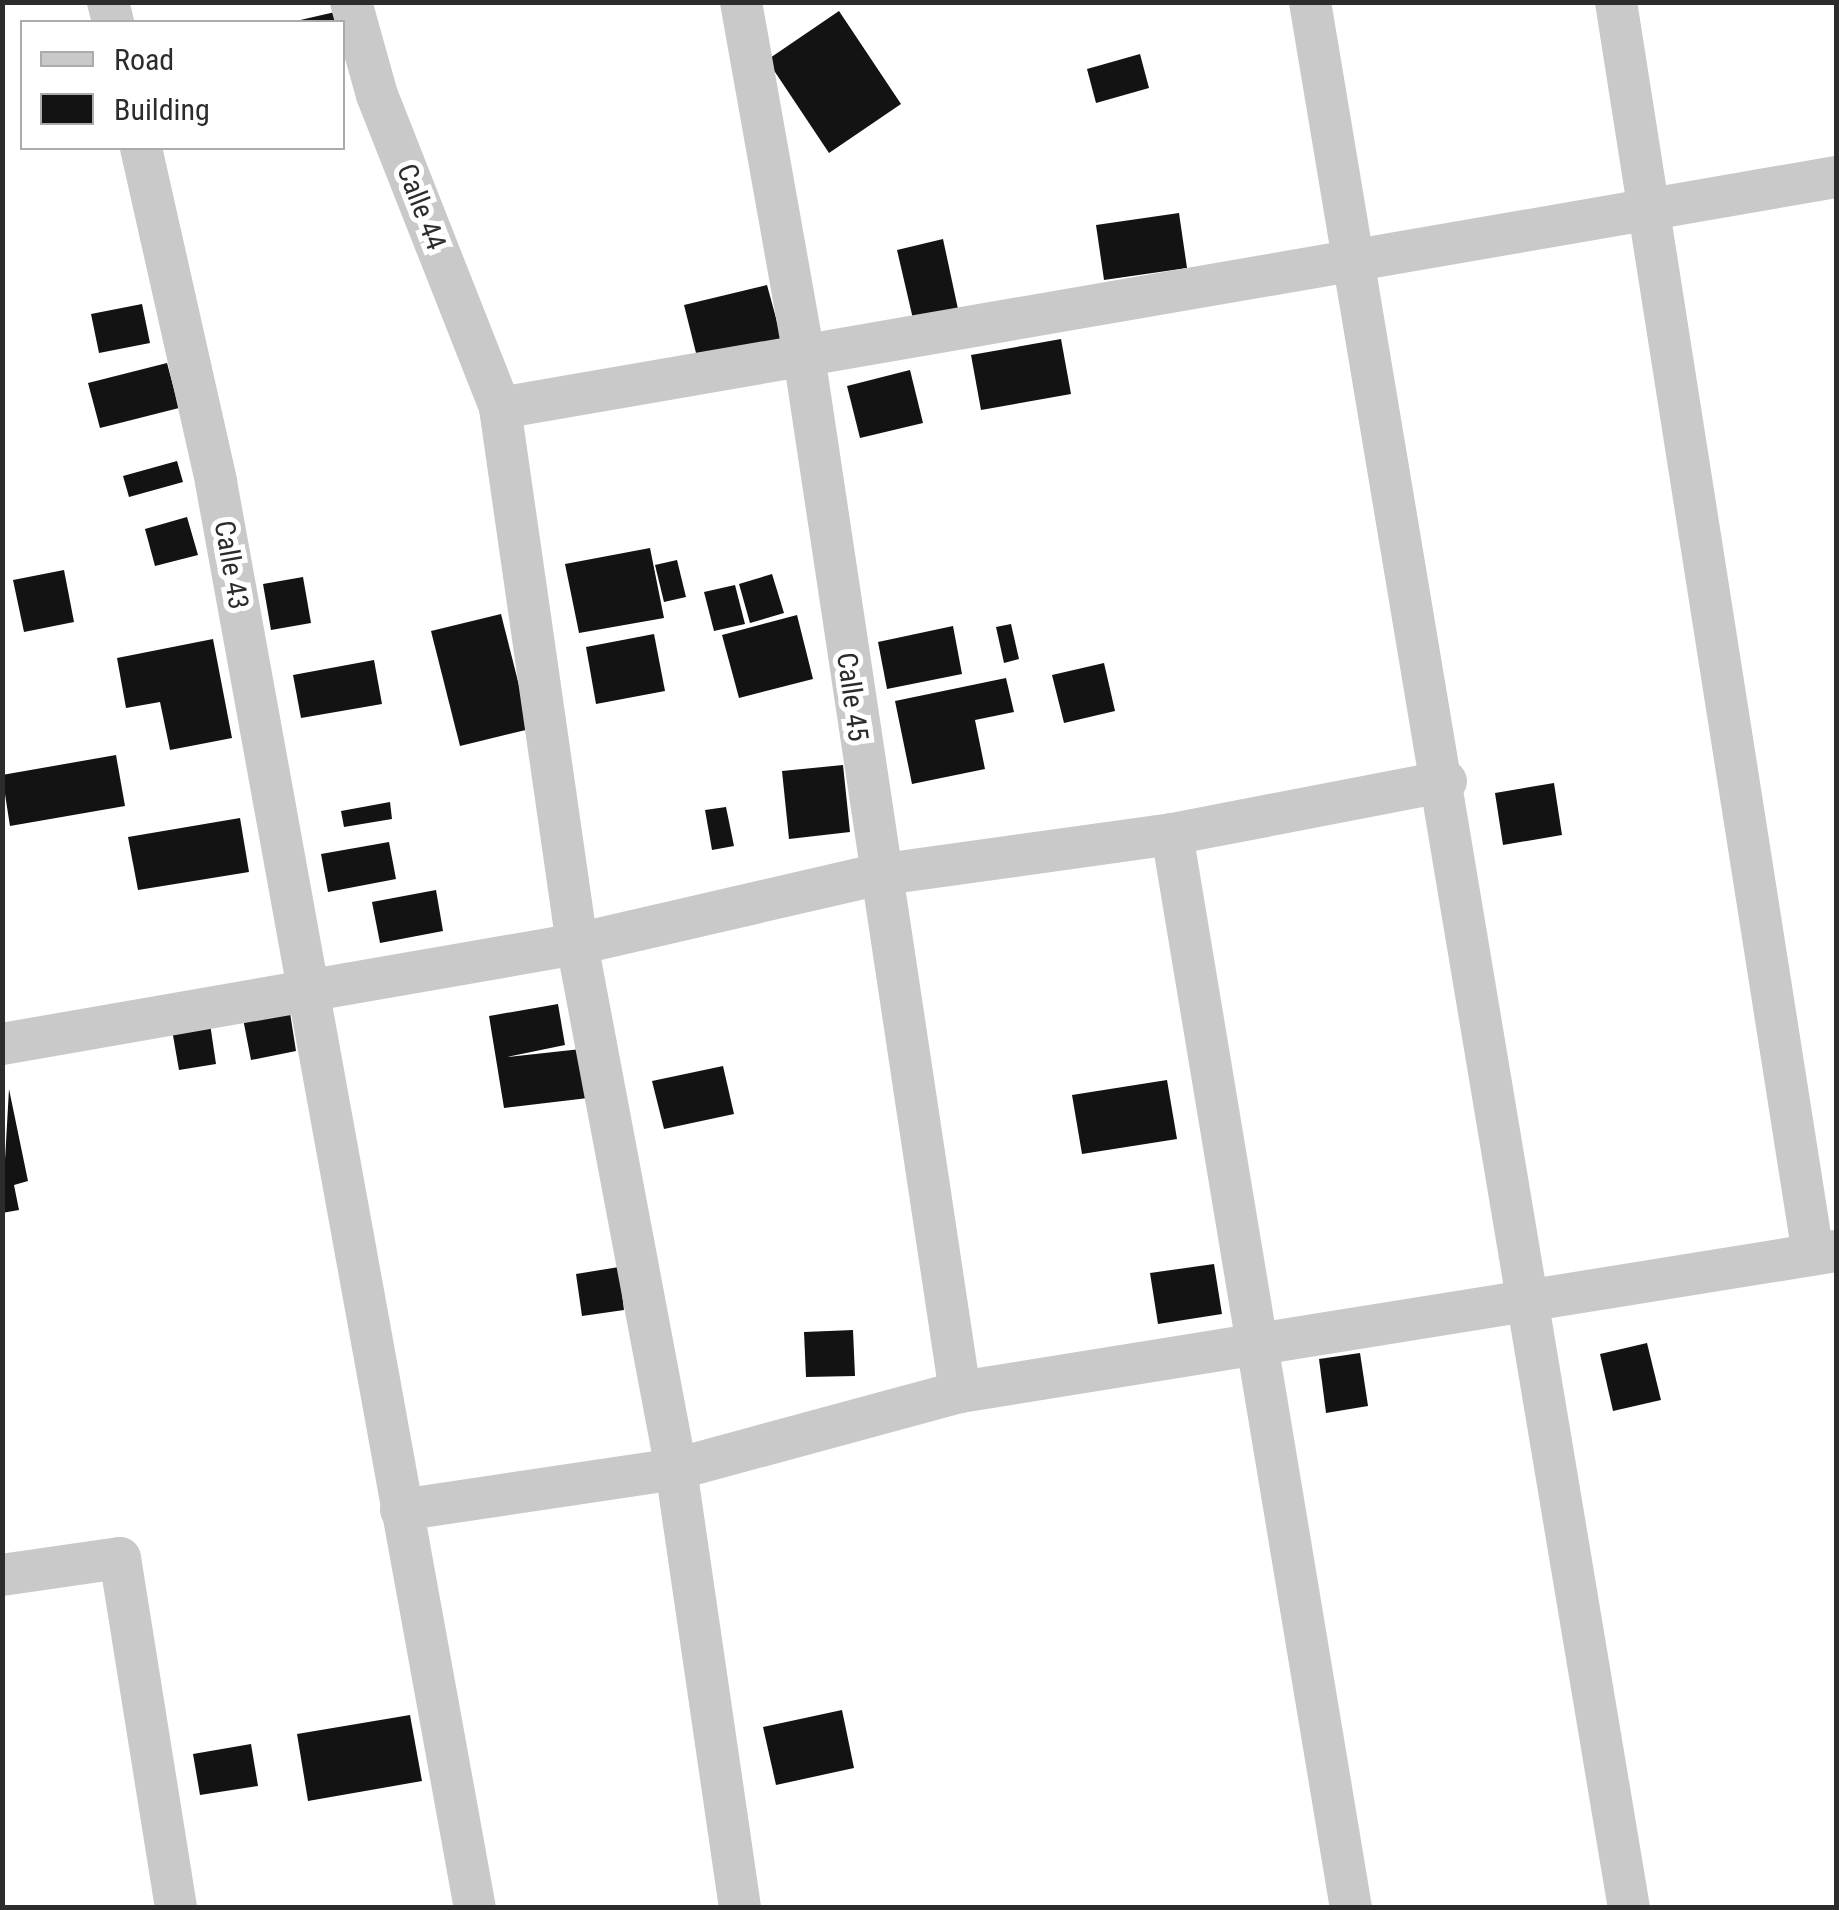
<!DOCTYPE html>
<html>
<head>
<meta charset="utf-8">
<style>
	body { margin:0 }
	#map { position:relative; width:1839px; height:1910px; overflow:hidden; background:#fff; font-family:"Roboto Condensed",sans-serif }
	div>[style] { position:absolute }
	.building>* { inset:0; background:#131313 }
	.street>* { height:42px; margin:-21px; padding:0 21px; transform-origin:21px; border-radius:21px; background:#c9c9c9 }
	span { translate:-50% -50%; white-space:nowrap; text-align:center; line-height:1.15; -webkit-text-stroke:10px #fff; paint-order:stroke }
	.street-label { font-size:28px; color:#2c2c2c }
	.frame { position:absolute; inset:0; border:5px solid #2c2c2c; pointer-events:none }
	.legend { position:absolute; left:20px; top:20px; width:325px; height:130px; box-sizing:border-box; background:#fff; border:2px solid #ababab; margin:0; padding:12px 18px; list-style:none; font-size:30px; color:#2c2c2c }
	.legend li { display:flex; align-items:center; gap:20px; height:50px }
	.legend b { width:50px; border:2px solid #ababab }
</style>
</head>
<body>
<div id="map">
	<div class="building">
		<div style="clip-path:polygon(839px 11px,901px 104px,829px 153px,767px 60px)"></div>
		<div style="clip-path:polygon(335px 12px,339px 22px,296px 22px,296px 21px)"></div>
		<div style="clip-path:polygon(1140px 54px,1149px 88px,1096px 103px,1087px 69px)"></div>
		<div style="clip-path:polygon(1179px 213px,1187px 268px,1104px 280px,1096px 225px)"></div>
		<div style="clip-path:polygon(943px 239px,958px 309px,913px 319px,897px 250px)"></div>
		<div style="clip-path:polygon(767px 285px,782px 340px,698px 361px,684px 305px)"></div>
		<div style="clip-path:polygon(142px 304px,150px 343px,99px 353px,91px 314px)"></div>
		<div style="clip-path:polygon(1061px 339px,1071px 394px,981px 410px,971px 355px)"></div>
		<div style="clip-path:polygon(167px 363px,179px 408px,100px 428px,88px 383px)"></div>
		<div style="clip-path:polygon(910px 370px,923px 423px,860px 438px,847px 386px)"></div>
		<div style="clip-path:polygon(177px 461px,183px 482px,129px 497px,123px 476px)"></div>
		<div style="clip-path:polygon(187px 517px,198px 555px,155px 566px,145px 529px)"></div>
		<div style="clip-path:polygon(650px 548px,664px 618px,579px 633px,565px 564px)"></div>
		<div style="clip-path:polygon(677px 560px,686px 597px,664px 602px,655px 565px)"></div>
		<div style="clip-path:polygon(64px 570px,74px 622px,24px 632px,13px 580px)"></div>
		<div style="clip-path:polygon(772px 574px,784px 613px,750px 623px,739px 584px)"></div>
		<div style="clip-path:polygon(303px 577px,311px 623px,271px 630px,263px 584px)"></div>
		<div style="clip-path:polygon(735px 585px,745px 624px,714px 631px,704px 592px)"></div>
		<div style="clip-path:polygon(501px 614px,530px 729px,460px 746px,431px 631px)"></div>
		<div style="clip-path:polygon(797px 615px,813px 679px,739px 698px,722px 635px)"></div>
		<div style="clip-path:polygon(1011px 624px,1019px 659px,1004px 663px,996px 627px)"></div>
		<div style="clip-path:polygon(953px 626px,962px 674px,887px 689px,878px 642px)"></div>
		<div style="clip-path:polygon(654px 634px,665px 691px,596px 704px,586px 647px)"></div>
		<div style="clip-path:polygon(213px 639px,232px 738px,170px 750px,160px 702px,126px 708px,117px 658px)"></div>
		<div style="clip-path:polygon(374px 660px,382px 704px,301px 718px,293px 675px)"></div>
		<div style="clip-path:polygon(1104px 663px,1115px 711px,1064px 723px,1052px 675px)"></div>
		<div style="clip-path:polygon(1006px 678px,1014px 712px,975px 720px,985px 769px,912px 784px,895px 701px)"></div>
		<div style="clip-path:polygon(116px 755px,125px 806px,10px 826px,2px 775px)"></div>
		<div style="clip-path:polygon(843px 765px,850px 832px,789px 839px,782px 771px)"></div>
		<div style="clip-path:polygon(1554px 783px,1562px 835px,1503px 845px,1495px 793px)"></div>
		<div style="clip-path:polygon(390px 802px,392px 819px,344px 827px,341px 811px)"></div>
		<div style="clip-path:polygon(726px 807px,734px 846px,712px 850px,705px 810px)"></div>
		<div style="clip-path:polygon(240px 818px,249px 872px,138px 890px,128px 837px)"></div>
		<div style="clip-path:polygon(389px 842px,396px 879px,328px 892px,321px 854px)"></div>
		<div style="clip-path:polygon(436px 890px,443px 931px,380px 943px,372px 902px)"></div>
		<div style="clip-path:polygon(288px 1000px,296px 1051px,251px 1060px,241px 1008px)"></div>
		<div style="clip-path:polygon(558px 1004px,565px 1045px,507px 1057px,581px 1049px,588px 1098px,504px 1108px,489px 1016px)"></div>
		<div style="clip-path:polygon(209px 1017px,216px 1064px,179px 1070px,171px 1024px)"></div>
		<div style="clip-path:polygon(723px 1066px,734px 1114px,664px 1129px,652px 1081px)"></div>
		<div style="clip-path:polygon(1167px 1080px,1177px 1139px,1082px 1154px,1072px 1095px)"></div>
		<div style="clip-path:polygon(9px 1089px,28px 1181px,14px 1185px,19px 1210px,2px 1213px)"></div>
		<div style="clip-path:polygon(1214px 1264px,1222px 1314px,1158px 1324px,1150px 1273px)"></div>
		<div style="clip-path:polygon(619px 1267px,624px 1310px,582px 1316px,576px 1274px)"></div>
		<div style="clip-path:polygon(853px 1330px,855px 1376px,806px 1377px,804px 1332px)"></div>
		<div style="clip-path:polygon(1647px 1343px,1661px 1400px,1613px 1411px,1600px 1354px)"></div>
		<div style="clip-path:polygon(1360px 1353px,1368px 1406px,1326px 1413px,1319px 1359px)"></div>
		<div style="clip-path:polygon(842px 1710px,854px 1768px,776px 1785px,763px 1727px)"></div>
		<div style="clip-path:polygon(410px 1715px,422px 1781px,308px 1801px,297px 1734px)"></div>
		<div style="clip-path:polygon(251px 1744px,258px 1786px,200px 1795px,193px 1754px)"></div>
	</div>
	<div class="street">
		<div style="left:108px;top:2px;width:21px;rotate:76deg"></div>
		<div style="left:351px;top:2px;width:97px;rotate:74.4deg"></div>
		<div style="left:377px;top:95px;width:336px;rotate:68.5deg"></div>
		<div style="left:500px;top:408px;width:542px;rotate:81.83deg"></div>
		<div style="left:577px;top:944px;width:534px;rotate:79.32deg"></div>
		<div style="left:676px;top:1469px;width:444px;rotate:81.7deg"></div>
		<div style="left:741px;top:2px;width:360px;rotate:79.9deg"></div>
		<div style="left:804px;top:356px;width:1048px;rotate:81.44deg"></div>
		<div style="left:1310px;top:2px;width:1933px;rotate:80.5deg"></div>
		<div style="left:1616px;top:2px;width:1268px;rotate:81.06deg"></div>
		<div style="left:141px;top:148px;width:342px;rotate:77.3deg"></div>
		<div style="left:216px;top:482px;width:1449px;rotate:79.71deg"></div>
		<div style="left:500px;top:408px;width:1356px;rotate:-9.81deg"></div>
		<div style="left:1172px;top:834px;width:1089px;rotate:80.54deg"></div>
		<div style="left:2px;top:1044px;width:584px;rotate:-9.87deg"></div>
		<div style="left:577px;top:944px;width:308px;rotate:-13deg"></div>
		<div style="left:877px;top:875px;width:298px;rotate:-7.9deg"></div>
		<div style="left:1172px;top:834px;width:279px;rotate:-10.9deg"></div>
		<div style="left:401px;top:1510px;width:278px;rotate:-8.5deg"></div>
		<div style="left:676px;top:1469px;width:294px;rotate:-15.2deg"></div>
		<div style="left:960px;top:1392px;width:887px;rotate:-9.14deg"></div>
		<div style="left:2px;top:1575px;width:119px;rotate:-8.2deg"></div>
		<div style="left:120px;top:1558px;width:354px;rotate:80.9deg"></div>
	</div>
	<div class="street-label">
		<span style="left:421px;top:207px;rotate:69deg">Calle 44</span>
		<span style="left:231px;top:565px;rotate:80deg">Calle 43</span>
		<span style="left:852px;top:697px;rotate:82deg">Calle 45</span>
	</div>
	<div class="frame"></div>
	<ul class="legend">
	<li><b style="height:12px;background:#c9c9c9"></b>Road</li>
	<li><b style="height:28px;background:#131313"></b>Building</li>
	</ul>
</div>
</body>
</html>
